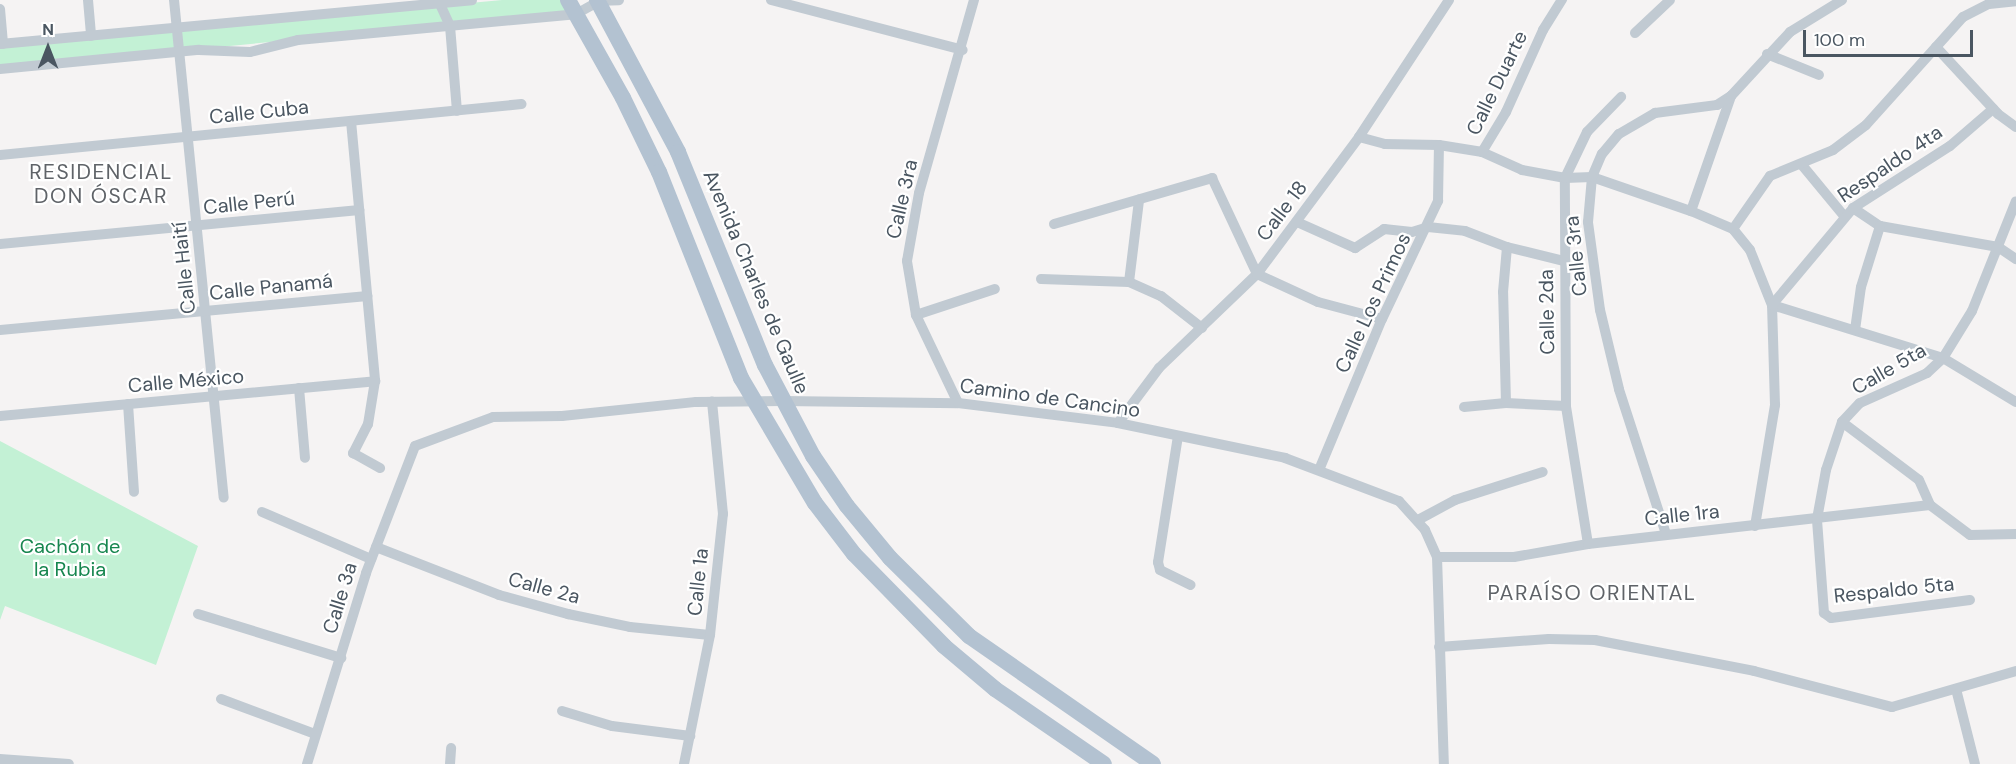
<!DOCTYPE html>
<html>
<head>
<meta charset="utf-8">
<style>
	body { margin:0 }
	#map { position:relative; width:2016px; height:764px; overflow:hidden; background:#f5f3f3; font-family:"DM Sans",sans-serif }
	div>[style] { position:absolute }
	.green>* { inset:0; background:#c3f1d5 }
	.street>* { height:10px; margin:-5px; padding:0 5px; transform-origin:5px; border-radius:5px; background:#c1cad2 }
	.primary>* { height:16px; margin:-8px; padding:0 8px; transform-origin:8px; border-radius:8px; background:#b3c2d1 }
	span { translate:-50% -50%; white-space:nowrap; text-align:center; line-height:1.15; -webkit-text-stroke:4.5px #fff; paint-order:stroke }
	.street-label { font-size:20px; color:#4a5661 }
	.park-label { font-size:20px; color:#17864f }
	.neighbourhood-label { font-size:21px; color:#5f6368; letter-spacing:1.5px }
	.north { position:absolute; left:18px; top:18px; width:60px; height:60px; -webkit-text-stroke:4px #fff; paint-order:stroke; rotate:0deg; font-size:16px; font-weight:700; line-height:24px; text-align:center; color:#4a5661 }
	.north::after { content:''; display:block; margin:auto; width:21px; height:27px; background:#4a5661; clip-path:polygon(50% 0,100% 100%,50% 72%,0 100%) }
	.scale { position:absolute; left:1803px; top:30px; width:170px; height:27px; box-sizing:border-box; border:3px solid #4a5661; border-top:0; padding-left:8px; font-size:18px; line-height:21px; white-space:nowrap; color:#4a5661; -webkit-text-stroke:4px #fff; paint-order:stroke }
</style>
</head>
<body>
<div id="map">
	<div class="green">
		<div style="clip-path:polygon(502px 0,565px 0,573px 13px,0 68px,0 47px)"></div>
		<div style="clip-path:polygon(0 441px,198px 546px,156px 665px,5px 606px,0 620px)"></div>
	</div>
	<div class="street">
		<div style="left:88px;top:0;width:36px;rotate:85deg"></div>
		<div style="left:174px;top:0;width:500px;rotate:84.3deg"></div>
		<div style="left:438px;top:0;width:29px;rotate:65deg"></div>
		<div style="left:450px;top:26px;width:85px;rotate:85.3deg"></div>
		<div style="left:771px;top:0;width:198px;rotate:14.6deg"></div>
		<div style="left:595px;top:1px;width:24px;rotate:-2deg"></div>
		<div style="left:0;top:9px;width:35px;rotate:85deg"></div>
		<div style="left:1635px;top:33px;width:48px;rotate:-43.3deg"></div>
		<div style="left:0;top:44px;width:474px;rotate:-5.3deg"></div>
		<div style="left:1936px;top:47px;width:91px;rotate:47.2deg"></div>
		<div style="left:1998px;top:114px;width:22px;rotate:36deg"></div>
		<div style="left:1767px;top:54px;width:56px;rotate:22deg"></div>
		<div style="left:0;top:69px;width:200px;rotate:-5.5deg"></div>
		<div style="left:199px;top:50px;width:51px;rotate:2.2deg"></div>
		<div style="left:250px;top:52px;width:49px;rotate:-14deg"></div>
		<div style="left:298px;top:40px;width:279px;rotate:-5.3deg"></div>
		<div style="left:576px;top:14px;width:25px;rotate:-29deg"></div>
		<div style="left:351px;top:121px;width:261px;rotate:84.7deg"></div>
		<div style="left:375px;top:381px;width:44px;rotate:99.2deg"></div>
		<div style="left:368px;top:424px;width:33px;rotate:117deg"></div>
		<div style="left:353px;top:453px;width:31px;rotate:29deg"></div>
		<div style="left:1359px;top:137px;width:27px;rotate:15deg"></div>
		<div style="left:1385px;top:144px;width:54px;rotate:1.1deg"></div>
		<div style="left:1439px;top:145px;width:44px;rotate:9.2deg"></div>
		<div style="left:1482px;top:152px;width:44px;rotate:24.2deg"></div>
		<div style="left:1522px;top:170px;width:44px;rotate:10.5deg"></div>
		<div style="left:1565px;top:178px;width:27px;rotate:-2deg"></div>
		<div style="left:1592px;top:177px;width:105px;rotate:19deg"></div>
		<div style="left:1691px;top:211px;width:46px;rotate:23.2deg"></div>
		<div style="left:1733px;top:229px;width:27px;rotate:51deg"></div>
		<div style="left:1750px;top:250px;width:59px;rotate:68.2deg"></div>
		<div style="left:1772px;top:305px;width:179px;rotate:17.2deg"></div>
		<div style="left:1943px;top:358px;width:85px;rotate:31.1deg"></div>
		<div style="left:1482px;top:152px;width:47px;rotate:-59deg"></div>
		<div style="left:1506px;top:112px;width:90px;rotate:-65.7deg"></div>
		<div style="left:1543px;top:30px;width:36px;rotate:-58deg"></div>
		<div style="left:0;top:155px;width:524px;rotate:-5.58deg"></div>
		<div style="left:1802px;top:165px;width:66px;rotate:50.5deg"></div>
		<div style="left:1853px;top:208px;width:32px;rotate:34deg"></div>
		<div style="left:1880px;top:226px;width:120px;rotate:10.1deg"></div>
		<div style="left:1998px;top:247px;width:22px;rotate:34deg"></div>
		<div style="left:1691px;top:211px;width:122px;rotate:-70.8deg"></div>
		<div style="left:1297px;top:222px;width:64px;rotate:24.1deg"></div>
		<div style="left:1355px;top:248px;width:35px;rotate:-33deg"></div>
		<div style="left:1384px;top:229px;width:28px;rotate:6deg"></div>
		<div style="left:1412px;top:232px;width:17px;rotate:-17deg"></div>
		<div style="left:1428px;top:227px;width:37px;rotate:6deg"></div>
		<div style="left:1465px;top:231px;width:45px;rotate:20.9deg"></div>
		<div style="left:1507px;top:247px;width:59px;rotate:13.8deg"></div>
		<div style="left:1054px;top:224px;width:165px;rotate:-16.2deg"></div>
		<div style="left:1212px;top:178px;width:106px;rotate:64.9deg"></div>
		<div style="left:1257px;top:274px;width:67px;rotate:24.7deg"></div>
		<div style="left:1318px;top:302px;width:66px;rotate:14.9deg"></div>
		<div style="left:1733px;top:229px;width:65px;rotate:-55.1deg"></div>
		<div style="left:1770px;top:176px;width:68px;rotate:-22.4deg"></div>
		<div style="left:1833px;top:150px;width:41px;rotate:-37.1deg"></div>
		<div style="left:1866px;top:125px;width:145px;rotate:-48.1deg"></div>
		<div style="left:1963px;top:17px;width:29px;rotate:-27deg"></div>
		<div style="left:1989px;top:4px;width:27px;rotate:-6deg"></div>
		<div style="left:0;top:244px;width:361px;rotate:-5.4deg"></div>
		<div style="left:1041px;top:279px;width:88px;rotate:2deg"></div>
		<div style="left:1129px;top:282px;width:35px;rotate:24deg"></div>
		<div style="left:1161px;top:296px;width:52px;rotate:38deg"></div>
		<div style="left:1129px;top:282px;width:83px;rotate:-83deg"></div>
		<div style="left:916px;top:315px;width:83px;rotate:-18.2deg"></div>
		<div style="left:0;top:330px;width:369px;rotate:-5.3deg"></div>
		<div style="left:1855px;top:330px;width:43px;rotate:-82.1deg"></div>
		<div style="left:1861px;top:287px;width:64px;rotate:-72.7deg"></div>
		<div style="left:299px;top:388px;width:70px;rotate:85.1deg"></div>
		<div style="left:958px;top:403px;width:98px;rotate:-115.5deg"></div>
		<div style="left:916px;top:315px;width:55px;rotate:-99.5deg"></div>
		<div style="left:907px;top:261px;width:69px;rotate:-80deg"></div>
		<div style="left:919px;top:193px;width:201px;rotate:-74.1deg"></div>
		<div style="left:1506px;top:403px;width:111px;rotate:-91.5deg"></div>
		<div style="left:1503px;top:292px;width:45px;rotate:-84.9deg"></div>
		<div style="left:128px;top:404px;width:88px;rotate:86.1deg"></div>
		<div style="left:1464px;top:407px;width:42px;rotate:-5.4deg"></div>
		<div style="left:1506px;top:403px;width:60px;rotate:2.9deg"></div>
		<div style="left:0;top:416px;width:377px;rotate:-5.3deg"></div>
		<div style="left:1842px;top:422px;width:96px;rotate:37deg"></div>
		<div style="left:1919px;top:480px;width:27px;rotate:66deg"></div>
		<div style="left:1930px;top:505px;width:50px;rotate:36.9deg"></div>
		<div style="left:1970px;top:535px;width:46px;rotate:-1.2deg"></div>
		<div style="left:1118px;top:423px;width:69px;rotate:-53.3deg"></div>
		<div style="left:1159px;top:368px;width:136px;rotate:-43.8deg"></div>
		<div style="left:1257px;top:274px;width:171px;rotate:-53.3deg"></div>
		<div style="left:1359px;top:137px;width:164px;rotate:-56.7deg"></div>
		<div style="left:1178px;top:436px;width:128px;rotate:99deg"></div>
		<div style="left:1158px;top:562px;width:8px;rotate:76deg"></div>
		<div style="left:1160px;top:570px;width:34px;rotate:26deg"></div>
		<div style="left:1319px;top:470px;width:164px;rotate:-67.4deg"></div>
		<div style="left:1382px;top:319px;width:131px;rotate:-64.6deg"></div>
		<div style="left:1438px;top:201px;width:56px;rotate:-89deg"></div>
		<div style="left:262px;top:512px;width:119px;rotate:23.3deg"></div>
		<div style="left:1418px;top:520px;width:42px;rotate:-28.4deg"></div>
		<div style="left:1455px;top:500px;width:92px;rotate:-17.7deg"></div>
		<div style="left:1755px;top:526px;width:123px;rotate:-80.6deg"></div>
		<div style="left:1775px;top:405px;width:100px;rotate:-91.7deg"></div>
		<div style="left:1772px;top:305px;width:126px;rotate:-50.1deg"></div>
		<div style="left:1853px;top:208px;width:115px;rotate:-32.6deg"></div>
		<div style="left:1950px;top:146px;width:57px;rotate:-40.7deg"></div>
		<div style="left:1666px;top:534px;width:152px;rotate:-108deg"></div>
		<div style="left:1619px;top:389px;width:81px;rotate:-103.5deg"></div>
		<div style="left:1600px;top:310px;width:89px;rotate:-97.8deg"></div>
		<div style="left:1588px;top:222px;width:45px;rotate:-84.9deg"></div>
		<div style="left:1592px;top:177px;width:25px;rotate:-67deg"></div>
		<div style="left:1602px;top:154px;width:26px;rotate:-50deg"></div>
		<div style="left:1619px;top:134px;width:42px;rotate:-30.3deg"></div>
		<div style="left:1655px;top:113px;width:63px;rotate:-7.4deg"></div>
		<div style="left:1717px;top:105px;width:17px;rotate:-33deg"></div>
		<div style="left:1731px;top:96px;width:87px;rotate:-47.3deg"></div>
		<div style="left:1790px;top:32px;width:61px;rotate:-31.6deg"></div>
		<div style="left:1588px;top:544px;width:140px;rotate:-99.1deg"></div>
		<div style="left:1566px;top:406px;width:228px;rotate:-90.3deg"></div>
		<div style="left:1565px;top:178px;width:51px;rotate:-64.4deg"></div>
		<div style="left:1587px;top:132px;width:49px;rotate:-45.8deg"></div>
		<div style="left:376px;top:547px;width:132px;rotate:21.3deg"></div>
		<div style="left:499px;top:595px;width:72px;rotate:15.4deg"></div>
		<div style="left:568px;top:614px;width:63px;rotate:11.8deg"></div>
		<div style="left:630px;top:627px;width:80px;rotate:5.7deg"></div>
		<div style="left:1437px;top:557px;width:77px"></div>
		<div style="left:1514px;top:557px;width:75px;rotate:-10deg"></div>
		<div style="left:1588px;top:544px;width:344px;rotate:-6.5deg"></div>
		<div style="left:1970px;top:600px;width:140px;rotate:172.6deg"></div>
		<div style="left:1831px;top:618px;width:9px;rotate:-144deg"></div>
		<div style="left:1824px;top:613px;width:94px;rotate:-94.3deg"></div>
		<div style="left:1817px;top:519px;width:50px;rotate:-79.6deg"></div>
		<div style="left:1826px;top:470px;width:51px;rotate:-71.6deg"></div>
		<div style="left:1842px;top:422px;width:26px;rotate:-47deg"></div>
		<div style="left:1860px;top:403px;width:73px;rotate:-24.1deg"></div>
		<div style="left:1927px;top:373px;width:22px;rotate:-43deg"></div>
		<div style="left:1943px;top:358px;width:55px;rotate:-58.3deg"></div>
		<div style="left:1972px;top:311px;width:118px;rotate:-68.2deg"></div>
		<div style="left:198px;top:614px;width:150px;rotate:17.1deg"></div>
		<div style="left:1439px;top:647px;width:110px;rotate:-4.2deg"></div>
		<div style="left:1549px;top:639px;width:46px;rotate:1.2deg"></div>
		<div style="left:1595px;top:640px;width:162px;rotate:11deg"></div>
		<div style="left:1754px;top:671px;width:143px;rotate:14.6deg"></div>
		<div style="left:1892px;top:707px;width:129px;rotate:-16.2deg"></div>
		<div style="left:1956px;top:689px;width:77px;rotate:75.8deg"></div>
		<div style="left:221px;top:699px;width:100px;rotate:20.4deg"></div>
		<div style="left:562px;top:711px;width:52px;rotate:16.7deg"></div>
		<div style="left:612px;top:726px;width:79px;rotate:7.3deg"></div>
		<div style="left:0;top:759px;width:69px;rotate:4.1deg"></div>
		<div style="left:307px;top:764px;width:200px;rotate:-72.8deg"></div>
		<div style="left:366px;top:573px;width:136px;rotate:-68.9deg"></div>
		<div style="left:415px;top:446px;width:83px;rotate:-20.4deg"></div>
		<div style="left:493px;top:417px;width:69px;rotate:-0.8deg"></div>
		<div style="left:562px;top:416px;width:135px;rotate:-6deg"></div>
		<div style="left:696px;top:402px;width:87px;rotate:-0.7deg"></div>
		<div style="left:783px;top:401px;width:175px;rotate:0.7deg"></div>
		<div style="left:958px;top:403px;width:161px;rotate:7.1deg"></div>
		<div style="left:1118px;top:423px;width:171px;rotate:11.8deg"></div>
		<div style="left:1285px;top:458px;width:122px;rotate:20.7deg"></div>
		<div style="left:1399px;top:501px;width:39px;rotate:48deg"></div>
		<div style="left:1425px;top:530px;width:30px;rotate:66deg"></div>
		<div style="left:1437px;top:557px;width:207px;rotate:88.1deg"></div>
		<div style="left:450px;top:764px;width:16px;rotate:-86deg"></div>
		<div style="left:684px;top:764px;width:132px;rotate:-78.6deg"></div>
		<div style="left:710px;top:635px;width:122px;rotate:-83.9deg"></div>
		<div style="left:723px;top:514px;width:113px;rotate:-95.6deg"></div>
	</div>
	<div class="primary">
		<div style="left:568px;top:0;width:112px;rotate:60.7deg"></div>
		<div style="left:623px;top:98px;width:82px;rotate:64.1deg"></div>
		<div style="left:659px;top:172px;width:222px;rotate:68.3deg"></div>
		<div style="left:741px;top:378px;width:145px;rotate:59.4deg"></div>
		<div style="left:815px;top:503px;width:64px;rotate:52.6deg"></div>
		<div style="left:854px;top:554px;width:129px;rotate:45.6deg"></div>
		<div style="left:944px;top:646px;width:67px;rotate:40.1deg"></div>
		<div style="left:995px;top:689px;width:132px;rotate:34.5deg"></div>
		<div style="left:597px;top:0;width:172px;rotate:61.9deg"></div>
		<div style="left:678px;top:152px;width:230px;rotate:67.8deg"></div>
		<div style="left:765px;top:365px;width:103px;rotate:62.2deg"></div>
		<div style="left:813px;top:456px;width:60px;rotate:55.8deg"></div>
		<div style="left:847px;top:506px;width:67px;rotate:50.4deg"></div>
		<div style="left:890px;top:558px;width:111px;rotate:44.6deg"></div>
		<div style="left:969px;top:636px;width:224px;rotate:34.8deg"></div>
	</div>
	<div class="street-label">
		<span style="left:1497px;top:83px;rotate:-64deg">Calle Duarte</span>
		<span style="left:259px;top:112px;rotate:-6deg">Calle Cuba</span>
		<span style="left:1890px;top:164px;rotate:-34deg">Respaldo 4ta</span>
		<span style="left:902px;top:199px;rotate:-77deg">Calle 3ra</span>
		<span style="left:249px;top:203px;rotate:-6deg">Calle Perú</span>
		<span style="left:1282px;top:211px;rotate:-53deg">Calle 18</span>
		<span style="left:1576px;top:256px;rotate:-96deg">Calle 3ra</span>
		<span style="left:184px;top:268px;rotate:-96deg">Calle Haití</span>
		<span style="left:756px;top:282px;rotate:67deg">Avenida Charles de Gaulle</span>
		<span style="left:271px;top:287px;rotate:-6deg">Calle Panamá</span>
		<span style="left:1373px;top:303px;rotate:-65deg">Calle Los Primos</span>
		<span style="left:1547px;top:312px;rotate:-91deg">Calle 2da</span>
		<span style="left:1889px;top:369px;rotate:-30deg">Calle 5ta</span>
		<span style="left:186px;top:381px;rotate:-5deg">Calle México</span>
		<span style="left:1050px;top:398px;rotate:8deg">Camino de Cancino</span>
		<span style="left:1682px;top:515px;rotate:-6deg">Calle 1ra</span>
		<span style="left:698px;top:582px;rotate:-84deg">Calle 1a</span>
		<span style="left:544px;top:588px;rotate:15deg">Calle 2a</span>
		<span style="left:1894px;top:590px;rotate:-6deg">Respaldo 5ta</span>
		<span style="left:340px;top:598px;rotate:-73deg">Calle 3a</span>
	</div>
	<div class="park-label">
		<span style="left:70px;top:558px">Cachón de<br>la Rubia</span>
	</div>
	<div class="neighbourhood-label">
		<span style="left:101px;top:184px">RESIDENCIAL<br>DON ÓSCAR</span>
		<span style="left:1592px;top:593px">PARAÍSO ORIENTAL</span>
	</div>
	<div class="north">N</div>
	<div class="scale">100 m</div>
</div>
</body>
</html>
